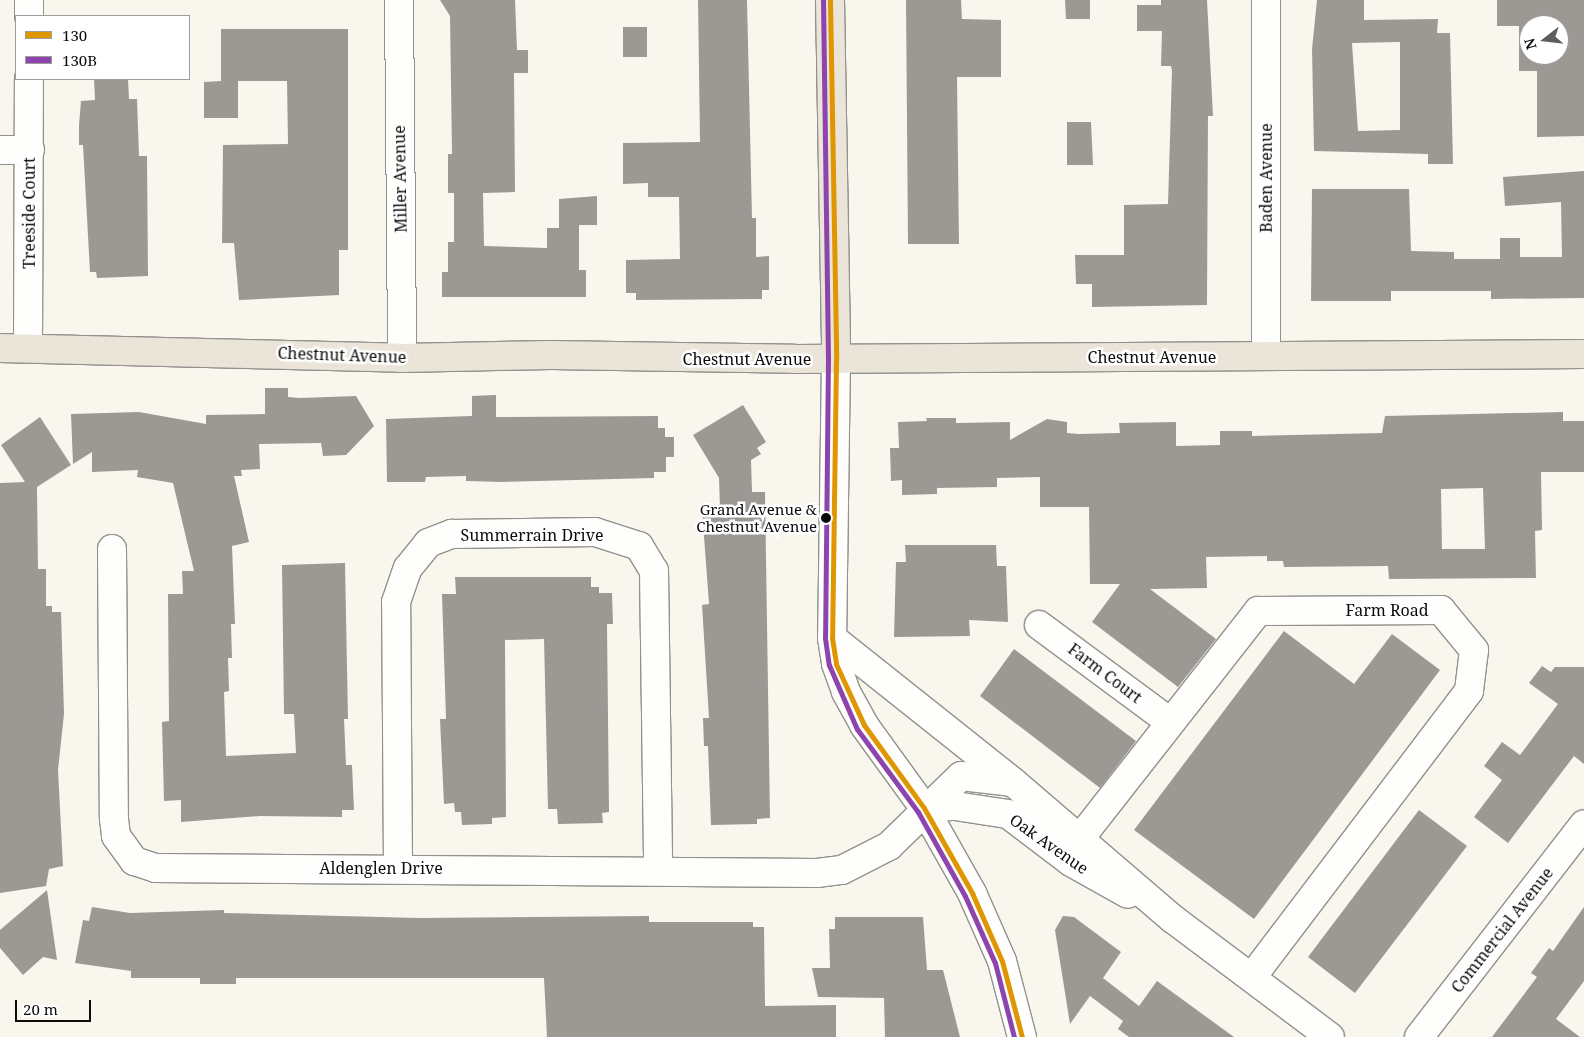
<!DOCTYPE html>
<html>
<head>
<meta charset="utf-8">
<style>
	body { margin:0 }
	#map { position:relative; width:1584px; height:1037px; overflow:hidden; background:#f9f6ee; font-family:"Noto Serif",serif }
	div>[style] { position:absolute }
	.building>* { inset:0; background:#9c9995 }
	.roads { filter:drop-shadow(1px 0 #92918d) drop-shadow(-1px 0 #92918d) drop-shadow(0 1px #92918d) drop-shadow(0 -1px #92918d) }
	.minor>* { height:28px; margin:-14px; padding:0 14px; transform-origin:14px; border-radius:14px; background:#fefefc }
	.major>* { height:28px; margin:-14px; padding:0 14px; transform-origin:14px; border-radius:14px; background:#eae5d8 }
	.bus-1>* { height:5px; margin:-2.5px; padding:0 2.5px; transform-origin:2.5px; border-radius:2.5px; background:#df9601 }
	.bus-2>* { height:5px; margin:-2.5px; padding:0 2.5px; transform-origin:2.5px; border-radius:2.5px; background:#8e44ad }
	.dots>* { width:14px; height:14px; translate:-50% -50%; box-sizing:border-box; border:2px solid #fff; border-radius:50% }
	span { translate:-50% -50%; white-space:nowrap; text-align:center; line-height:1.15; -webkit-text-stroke:5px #fff; paint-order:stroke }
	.bus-label { font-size:15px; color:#0b0b0b }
	.right { translate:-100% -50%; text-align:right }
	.street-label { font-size:16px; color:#0b0b0b }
	.legend { position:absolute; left:15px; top:15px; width:175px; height:65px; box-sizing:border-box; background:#fff; border:1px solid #9d9d9d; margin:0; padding:6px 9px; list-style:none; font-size:15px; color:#0b0b0b }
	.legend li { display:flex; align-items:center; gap:10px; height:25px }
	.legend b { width:25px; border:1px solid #9d9d9d }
	.north { position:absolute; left:1519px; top:15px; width:50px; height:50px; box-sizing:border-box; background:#fff; border:1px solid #9d9d9d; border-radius:50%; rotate:254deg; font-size:14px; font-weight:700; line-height:20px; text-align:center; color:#0b0b0b }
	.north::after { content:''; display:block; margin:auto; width:18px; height:22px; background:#5e5d5a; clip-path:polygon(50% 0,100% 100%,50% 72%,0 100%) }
	.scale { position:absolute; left:15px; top:1000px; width:76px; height:22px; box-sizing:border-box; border:2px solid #0b0b0b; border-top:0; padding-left:6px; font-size:15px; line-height:18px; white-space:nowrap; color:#0b0b0b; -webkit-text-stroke:4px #fff; paint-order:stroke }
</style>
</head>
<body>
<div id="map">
	<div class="building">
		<div style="clip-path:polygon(440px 0,515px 0,517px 50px,528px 50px,528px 73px,514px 73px,515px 192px,483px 193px,484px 246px,547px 248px,547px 228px,559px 228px,559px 199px,597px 196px,597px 225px,579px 225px,579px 270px,586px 270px,586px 297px,442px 297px,442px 272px,448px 272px,448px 242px,454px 242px,454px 193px,448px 193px,448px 154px,452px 154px,450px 16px)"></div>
		<div style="clip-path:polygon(698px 0,747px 0,752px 218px,756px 218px,756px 257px,769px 256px,769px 290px,762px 290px,762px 299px,636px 300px,636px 293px,626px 293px,626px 260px,680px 259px,679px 197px,648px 197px,648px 183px,623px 184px,623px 143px,700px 142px)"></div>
		<div style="clip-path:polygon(906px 0,961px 0,962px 19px,1001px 20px,1001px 77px,957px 77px,959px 244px,908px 244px)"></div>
		<div style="clip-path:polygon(1065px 0,1090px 0,1090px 19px,1066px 19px)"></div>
		<div style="clip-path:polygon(1161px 0,1207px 0,1213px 116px,1208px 116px,1207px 305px,1092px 307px,1092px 284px,1076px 284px,1075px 255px,1124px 255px,1124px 205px,1168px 204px,1172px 71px,1171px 66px,1161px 66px,1162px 31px,1137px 31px,1137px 5px,1161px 5px)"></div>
		<div style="clip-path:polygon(evenodd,1317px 0,1364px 0,1364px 20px,1438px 19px,1437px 33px,1450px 33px,1453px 164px,1428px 164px,1428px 154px,1314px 151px,1312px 49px,1317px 0,1400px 42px,1400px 130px,1358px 131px,1352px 43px,1400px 42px)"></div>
		<div style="clip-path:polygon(evenodd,1497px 0,1584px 0,1584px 136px,1537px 137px,1537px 71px,1519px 71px,1519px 26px,1497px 26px,1497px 0,1529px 25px,1559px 25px,1559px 55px,1529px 55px,1529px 25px)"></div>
		<div style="clip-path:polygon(623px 27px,647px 27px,647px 57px,623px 57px)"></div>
		<div style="clip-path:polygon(221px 29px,348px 29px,348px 250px,339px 250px,339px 295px,239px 300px,234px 243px,222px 243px,223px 145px,288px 144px,287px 81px,238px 81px,238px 118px,204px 118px,204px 82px,221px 81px)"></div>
		<div style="clip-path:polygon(94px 79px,128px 79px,129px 99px,137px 99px,139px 156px,147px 156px,148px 276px,97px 278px,96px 272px,90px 272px,83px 145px,79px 145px,79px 125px,81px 101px,95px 100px)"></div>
		<div style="clip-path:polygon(1067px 122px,1091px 122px,1093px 165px,1067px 165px)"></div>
		<div style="clip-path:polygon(1584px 171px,1584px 298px,1491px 299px,1491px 291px,1391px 291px,1391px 301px,1311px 301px,1312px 189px,1409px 189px,1411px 251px,1454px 252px,1454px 259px,1500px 259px,1500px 238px,1520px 238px,1520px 257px,1562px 257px,1561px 202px,1505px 206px,1503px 177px)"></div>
		<div style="clip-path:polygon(265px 388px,288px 388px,288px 397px,300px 398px,356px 396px,374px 426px,346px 455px,323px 456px,321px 443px,259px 444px,260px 469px,241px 470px,242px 476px,234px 476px,249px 542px,232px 546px,235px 624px,231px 624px,232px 658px,228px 658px,229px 691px,224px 692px,226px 756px,296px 753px,294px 714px,284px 714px,282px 565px,345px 563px,348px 719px,344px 719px,346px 765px,352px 765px,354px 810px,342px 810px,342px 817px,260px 816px,181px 822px,181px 800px,164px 801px,162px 722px,169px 721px,168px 594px,183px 594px,182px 571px,194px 571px,173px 483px,137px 477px,138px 470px,92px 472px,92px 452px,73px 464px,71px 414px,139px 412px,206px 424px,206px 415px,265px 414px)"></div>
		<div style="clip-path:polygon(496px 395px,496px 417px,658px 416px,658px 428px,665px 428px,665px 437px,674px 437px,674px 457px,666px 457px,666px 472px,654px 472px,654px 478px,502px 482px,466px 481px,466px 476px,426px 477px,425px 482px,387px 482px,386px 419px,472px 416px,472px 396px)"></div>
		<div style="clip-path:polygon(743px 405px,766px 442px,757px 448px,761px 454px,751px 460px,752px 492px,765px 492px,770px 818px,757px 819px,757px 824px,711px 825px,708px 746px,704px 746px,703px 718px,709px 718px,702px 605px,709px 604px,702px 509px,720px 509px,719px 478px,693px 435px)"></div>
		<div style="clip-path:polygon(evenodd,1563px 412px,1563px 421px,1584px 421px,1584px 472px,1541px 472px,1542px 530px,1535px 531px,1536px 578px,1389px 579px,1388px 566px,1284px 567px,1283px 561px,1267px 561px,1267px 556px,1206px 557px,1207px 588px,1150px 589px,1216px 639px,1178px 687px,1092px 622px,1120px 584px,1090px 584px,1089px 507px,1040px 507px,1040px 477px,997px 478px,997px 487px,937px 488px,937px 494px,902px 495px,902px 480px,891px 481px,890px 448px,899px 448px,898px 422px,927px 421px,926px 418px,956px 418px,956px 423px,1010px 422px,1010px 440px,1047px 419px,1067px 422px,1067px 433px,1079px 434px,1120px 433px,1119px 423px,1176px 422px,1176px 446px,1220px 445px,1220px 431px,1252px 431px,1252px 436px,1382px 433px,1385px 416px,1563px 412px,1483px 488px,1485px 549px,1442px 549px,1441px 489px,1483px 488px)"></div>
		<div style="clip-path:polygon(40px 417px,71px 465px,37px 487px,38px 569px,46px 569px,46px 606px,52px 606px,52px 612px,61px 612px,64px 714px,58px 770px,63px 866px,49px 869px,46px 886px,0 893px,0 483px,25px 482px,1px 445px)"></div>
		<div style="clip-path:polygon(905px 545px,996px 545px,997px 566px,1006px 566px,1008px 622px,969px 620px,970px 636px,894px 637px,896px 562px,906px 562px)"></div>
		<div style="clip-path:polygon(455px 577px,591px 577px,591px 587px,599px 587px,599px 593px,612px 593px,613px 624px,607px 624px,609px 812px,602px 813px,603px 823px,558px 824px,557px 809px,548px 809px,544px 639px,505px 640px,506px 817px,492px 818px,492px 824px,462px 825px,461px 812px,455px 812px,454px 803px,444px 804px,440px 719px,446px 719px,442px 594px,456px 594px)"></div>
		<div style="clip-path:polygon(1284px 631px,1354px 684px,1392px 634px,1440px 670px,1254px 919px,1134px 830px)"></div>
		<div style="clip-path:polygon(1014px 649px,1136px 741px,1100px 788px,980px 696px)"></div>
		<div style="clip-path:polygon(1542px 666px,1551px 672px,1555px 667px,1584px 667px,1584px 764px,1574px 756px,1508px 843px,1474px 817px,1502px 780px,1484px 766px,1502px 742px,1520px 755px,1558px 704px,1529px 683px)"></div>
		<div style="clip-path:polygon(1419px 810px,1467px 846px,1355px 993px,1308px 957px)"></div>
		<div style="clip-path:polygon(47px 890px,57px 960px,43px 957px,23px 975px,0 948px,0 930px)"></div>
		<div style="clip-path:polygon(92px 907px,130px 913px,224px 910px,224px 913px,419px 918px,649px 916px,649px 922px,753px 922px,753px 927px,764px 927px,765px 1006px,836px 1005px,836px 1037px,547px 1037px,544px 978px,236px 978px,236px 984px,200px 984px,200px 978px,131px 978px,131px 971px,75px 963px,83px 920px,89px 921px)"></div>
		<div style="clip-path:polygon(1584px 907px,1584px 981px,1556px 1019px,1580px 1037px,1492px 1037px,1537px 977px,1531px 973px,1549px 948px,1553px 951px)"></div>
		<div style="clip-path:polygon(1063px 916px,1074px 917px,1121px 952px,1103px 978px,1139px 1006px,1157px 981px,1234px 1037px,1129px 1037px,1118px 1029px,1123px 1021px,1090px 996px,1070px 1024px,1055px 930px)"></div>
		<div style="clip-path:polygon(835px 917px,923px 917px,927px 970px,943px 970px,960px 1037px,885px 1037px,884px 998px,818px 997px,812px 968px,830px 968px,829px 929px,835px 929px)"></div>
	</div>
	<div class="roads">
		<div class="minor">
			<div style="left:29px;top:0;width:16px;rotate:90deg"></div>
			<div style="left:399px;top:0;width:358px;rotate:89.5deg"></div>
			<div style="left:0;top:150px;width:30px"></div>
			<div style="left:28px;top:348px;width:269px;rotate:-89.8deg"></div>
			<div style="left:1266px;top:356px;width:356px;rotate:-90deg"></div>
			<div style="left:836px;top:359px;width:279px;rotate:90.8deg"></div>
			<div style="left:832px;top:638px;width:26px;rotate:81deg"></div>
			<div style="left:836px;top:664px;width:30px;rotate:70deg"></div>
			<div style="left:846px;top:692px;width:38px;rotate:61deg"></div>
			<div style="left:864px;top:725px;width:102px;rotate:54.1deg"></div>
			<div style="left:924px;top:808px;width:98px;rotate:60.5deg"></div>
			<div style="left:972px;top:893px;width:74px;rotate:66.2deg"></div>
			<div style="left:1002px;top:961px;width:79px;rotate:75.3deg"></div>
			<div style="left:112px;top:549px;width:270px;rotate:89.6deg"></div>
			<div style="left:114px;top:819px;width:17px;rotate:83deg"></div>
			<div style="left:116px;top:836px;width:31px;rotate:54deg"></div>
			<div style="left:134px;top:861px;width:22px;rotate:18deg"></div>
			<div style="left:155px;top:868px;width:662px;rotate:0.43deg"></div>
			<div style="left:817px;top:873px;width:25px;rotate:-7deg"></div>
			<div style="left:842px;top:870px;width:53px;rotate:-27.1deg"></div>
			<div style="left:889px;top:846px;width:100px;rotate:-44.2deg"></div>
			<div style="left:961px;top:776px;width:52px;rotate:6.6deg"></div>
			<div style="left:1013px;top:782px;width:211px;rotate:40.6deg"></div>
			<div style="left:1173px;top:919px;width:196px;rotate:36.9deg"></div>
			<div style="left:1039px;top:625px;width:163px;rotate:36.5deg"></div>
			<div style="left:832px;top:638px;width:231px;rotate:38.5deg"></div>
			<div style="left:924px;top:808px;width:31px;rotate:-4deg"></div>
			<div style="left:955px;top:806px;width:54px;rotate:8.6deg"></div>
			<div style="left:1008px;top:814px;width:79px;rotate:37.3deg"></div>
			<div style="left:1071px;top:862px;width:65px;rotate:29.3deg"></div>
			<div style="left:1081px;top:837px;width:287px;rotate:-51.9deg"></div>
			<div style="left:1258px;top:611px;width:183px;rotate:-0.3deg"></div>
			<div style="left:1441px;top:610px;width:52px;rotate:50.5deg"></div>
			<div style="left:1474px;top:650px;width:41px;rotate:97deg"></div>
			<div style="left:1469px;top:691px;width:359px;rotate:127.2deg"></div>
			<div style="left:398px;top:868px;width:266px;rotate:-90.4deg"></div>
			<div style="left:396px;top:602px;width:36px;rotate:-71deg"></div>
			<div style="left:408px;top:568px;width:32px;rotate:-51deg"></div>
			<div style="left:428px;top:543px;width:26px;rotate:-21deg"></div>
			<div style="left:452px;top:534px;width:143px;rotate:-0.8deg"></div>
			<div style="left:595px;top:532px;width:46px;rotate:17.7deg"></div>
			<div style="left:639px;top:546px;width:29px;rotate:59deg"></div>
			<div style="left:654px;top:571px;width:300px;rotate:89.2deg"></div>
			<div style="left:1419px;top:1037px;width:269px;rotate:-52.2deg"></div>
		</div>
		<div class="major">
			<div style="left:830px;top:0;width:359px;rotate:89deg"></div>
			<div style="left:0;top:348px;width:402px;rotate:1.4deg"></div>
			<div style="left:402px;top:358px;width:149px;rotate:-1.2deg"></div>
			<div style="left:551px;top:355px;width:243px;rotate:0.9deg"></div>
			<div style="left:794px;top:359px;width:790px;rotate:-0.36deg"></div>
		</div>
	</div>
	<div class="bus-1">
		<div style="left:830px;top:0;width:359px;rotate:89deg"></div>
		<div style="left:836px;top:359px;width:279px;rotate:90.8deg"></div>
		<div style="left:832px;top:638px;width:26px;rotate:81deg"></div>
		<div style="left:836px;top:664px;width:67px;rotate:65.3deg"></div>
		<div style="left:864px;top:725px;width:102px;rotate:54.1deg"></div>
		<div style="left:924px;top:808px;width:98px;rotate:60.5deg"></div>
		<div style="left:972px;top:893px;width:74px;rotate:66.2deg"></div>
		<div style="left:1002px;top:961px;width:79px;rotate:75.3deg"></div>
	</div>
	<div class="bus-2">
		<div style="left:823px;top:0;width:359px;rotate:89.2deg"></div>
		<div style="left:828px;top:359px;width:279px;rotate:90.6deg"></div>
		<div style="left:825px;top:638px;width:27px;rotate:82deg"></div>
		<div style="left:829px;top:665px;width:70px;rotate:66.4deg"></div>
		<div style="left:857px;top:729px;width:103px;rotate:53.7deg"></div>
		<div style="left:918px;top:812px;width:96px;rotate:60.8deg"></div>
		<div style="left:965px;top:896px;width:73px;rotate:65.9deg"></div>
		<div style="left:995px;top:963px;width:76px;rotate:75.6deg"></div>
	</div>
	<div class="dots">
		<div style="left:826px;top:518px;background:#0b0b0b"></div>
	</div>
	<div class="bus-label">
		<span class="right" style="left:817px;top:518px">Grand Avenue &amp;<br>Chestnut Avenue</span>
	</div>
	<div class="street-label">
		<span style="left:1266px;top:178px;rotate:-90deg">Baden Avenue</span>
		<span style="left:400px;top:179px;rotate:-91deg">Miller Avenue</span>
		<span style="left:29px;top:213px;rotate:-90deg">Treeside Court</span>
		<span style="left:342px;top:355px;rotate:2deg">Chestnut Avenue</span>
		<span style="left:1152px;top:357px">Chestnut Avenue</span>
		<span style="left:747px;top:359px">Chestnut Avenue</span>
		<span style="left:532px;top:535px">Summerrain Drive</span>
		<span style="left:1387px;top:610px">Farm Road</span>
		<span style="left:1105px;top:673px;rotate:37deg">Farm Court</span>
		<span style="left:1049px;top:844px;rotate:35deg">Oak Avenue</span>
		<span style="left:381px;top:868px">Aldenglen Drive</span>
		<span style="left:1502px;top:930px;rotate:-52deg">Commercial Avenue</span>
	</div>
	<ul class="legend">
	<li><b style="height:6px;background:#df9601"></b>130</li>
	<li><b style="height:6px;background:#8e44ad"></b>130B</li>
	</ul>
	<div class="north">N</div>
	<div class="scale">20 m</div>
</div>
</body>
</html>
